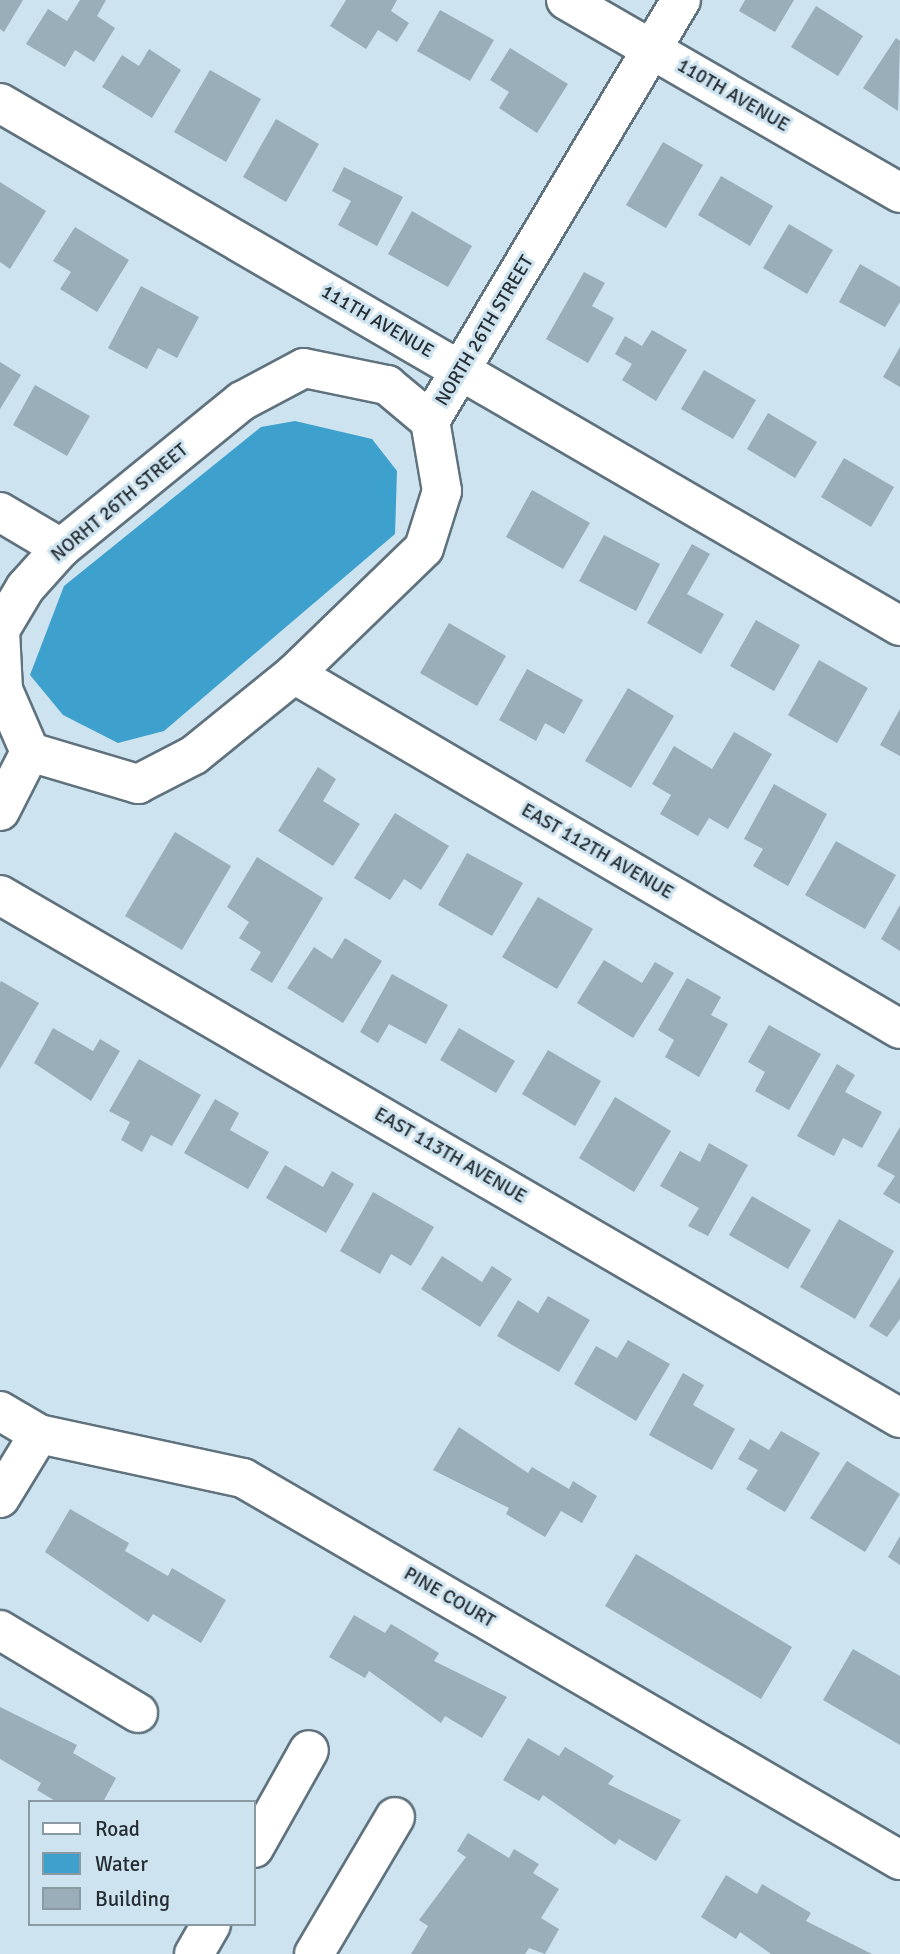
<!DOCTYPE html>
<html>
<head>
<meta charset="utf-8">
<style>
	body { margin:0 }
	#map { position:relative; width:900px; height:1954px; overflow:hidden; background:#cde3ef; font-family:Signika,sans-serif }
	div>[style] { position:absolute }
	.water>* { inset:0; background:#3ea0cc }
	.building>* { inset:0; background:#99aeb9 }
	.roads { filter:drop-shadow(2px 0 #5f727d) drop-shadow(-2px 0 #5f727d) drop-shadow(0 2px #5f727d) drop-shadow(0 -2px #5f727d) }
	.minor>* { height:38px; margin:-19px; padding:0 19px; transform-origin:19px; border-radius:19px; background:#fff }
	span { translate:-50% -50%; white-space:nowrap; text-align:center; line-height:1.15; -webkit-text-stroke:6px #cde3ef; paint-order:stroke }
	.street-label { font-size:19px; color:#252d32 }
	.legend { position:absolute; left:28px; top:1800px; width:228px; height:126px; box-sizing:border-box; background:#cde3ef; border:2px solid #8a9aa3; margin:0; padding:9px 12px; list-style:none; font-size:21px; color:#252d32 }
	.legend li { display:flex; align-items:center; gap:14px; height:35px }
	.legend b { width:35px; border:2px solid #8a9aa3 }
</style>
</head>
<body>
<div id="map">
	<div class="water">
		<div style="clip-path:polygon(295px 421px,372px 439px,397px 471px,395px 534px,164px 731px,118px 743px,63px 715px,30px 675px,64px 586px,261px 427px)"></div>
	</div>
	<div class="building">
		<div style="clip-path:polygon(0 0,23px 0,4px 32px,0 29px)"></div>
		<div style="clip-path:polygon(80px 0,106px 0,97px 16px,115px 28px,94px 62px,75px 50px,65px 67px,26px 44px,48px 9px,67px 21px)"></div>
		<div style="clip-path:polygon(346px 0,397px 0,391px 11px,409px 23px,397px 42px,378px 30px,366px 49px,330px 26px)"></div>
		<div style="clip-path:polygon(745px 0,794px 0,775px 32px,739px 11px)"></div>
		<div style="clip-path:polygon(816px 6px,863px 36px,838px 76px,791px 47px)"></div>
		<div style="clip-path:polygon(440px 10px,494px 40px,470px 81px,417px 51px)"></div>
		<div style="clip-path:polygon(896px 38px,900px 41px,898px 111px,863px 88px)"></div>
		<div style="clip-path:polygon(510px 48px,568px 84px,537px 133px,499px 108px,509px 92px,490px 80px)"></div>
		<div style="clip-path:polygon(149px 49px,181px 70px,152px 118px,102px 87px,122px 55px,139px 66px)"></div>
		<div style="clip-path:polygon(210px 70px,261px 99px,226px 162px,174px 132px)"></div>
		<div style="clip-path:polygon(276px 119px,319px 144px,286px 202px,243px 177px)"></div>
		<div style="clip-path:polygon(663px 142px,703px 165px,666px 228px,626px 205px)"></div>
		<div style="clip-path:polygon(344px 167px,403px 197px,377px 246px,338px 225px,351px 201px,332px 191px)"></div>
		<div style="clip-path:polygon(721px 176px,773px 206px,750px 246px,698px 215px)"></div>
		<div style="clip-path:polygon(0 182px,46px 211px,10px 269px,0 262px)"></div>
		<div style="clip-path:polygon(412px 211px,472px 246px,448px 287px,388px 254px)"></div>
		<div style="clip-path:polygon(789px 224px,833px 250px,807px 294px,763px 268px)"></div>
		<div style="clip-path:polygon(75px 227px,129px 260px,97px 312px,60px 289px,71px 272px,53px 261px)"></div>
		<div style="clip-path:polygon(860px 264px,900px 287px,900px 302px,885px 327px,839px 302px)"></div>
		<div style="clip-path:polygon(584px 272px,605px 283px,592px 306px,614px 318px,588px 363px,546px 339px)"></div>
		<div style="clip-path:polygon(141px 286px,199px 317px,177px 358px,158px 348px,147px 369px,108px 348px)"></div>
		<div style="clip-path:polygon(652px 330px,687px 350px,656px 401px,622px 380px,632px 364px,615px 354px,625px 336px,642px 346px)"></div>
		<div style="clip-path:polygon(900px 347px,900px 387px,883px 377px)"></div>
		<div style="clip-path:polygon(0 362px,21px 375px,0 409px)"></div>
		<div style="clip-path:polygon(704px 370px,756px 400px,733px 439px,681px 409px)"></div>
		<div style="clip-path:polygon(35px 385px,90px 416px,67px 456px,13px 425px)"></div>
		<div style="clip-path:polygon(768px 413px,817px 442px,795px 478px,747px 449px)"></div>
		<div style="clip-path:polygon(844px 458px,894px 487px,871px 527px,821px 497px)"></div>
		<div style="clip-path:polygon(532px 490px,590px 523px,563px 569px,506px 537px)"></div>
		<div style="clip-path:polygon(604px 535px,660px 564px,636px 611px,579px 581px)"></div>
		<div style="clip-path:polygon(692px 544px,710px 554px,687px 594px,724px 614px,701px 654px,647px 623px)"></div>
		<div style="clip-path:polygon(756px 620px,800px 645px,774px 691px,730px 666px)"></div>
		<div style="clip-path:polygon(449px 623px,506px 656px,477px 706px,420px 673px)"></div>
		<div style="clip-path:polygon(819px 660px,868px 688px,837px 743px,788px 715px)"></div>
		<div style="clip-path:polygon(527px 669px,583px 700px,564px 734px,545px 723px,536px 741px,499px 720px)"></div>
		<div style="clip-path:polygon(628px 688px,674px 716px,631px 788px,585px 761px)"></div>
		<div style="clip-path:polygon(900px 709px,900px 756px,880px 745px)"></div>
		<div style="clip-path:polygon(734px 732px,772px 754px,728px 829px,709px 818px,698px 836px,660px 814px,671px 795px,652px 784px,674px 746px,712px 769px)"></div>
		<div style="clip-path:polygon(318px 767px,336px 779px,323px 801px,360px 824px,333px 866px,278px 831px)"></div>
		<div style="clip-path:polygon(774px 784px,827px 814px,788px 886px,753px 866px,763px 849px,744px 839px)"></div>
		<div style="clip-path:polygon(395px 813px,449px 846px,421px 890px,404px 879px,390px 900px,354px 878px)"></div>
		<div style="clip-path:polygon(175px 832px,231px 866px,182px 950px,125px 916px)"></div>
		<div style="clip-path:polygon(836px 841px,896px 875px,865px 929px,805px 895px)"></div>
		<div style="clip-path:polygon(467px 853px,523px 883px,492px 936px,438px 905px)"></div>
		<div style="clip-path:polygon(257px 857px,323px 898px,272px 983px,250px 970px,261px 952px,239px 938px,249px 922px,227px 907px)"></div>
		<div style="clip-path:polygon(538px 897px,593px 929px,557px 989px,502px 957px)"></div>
		<div style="clip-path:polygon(900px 905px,900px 951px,881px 939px)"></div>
		<div style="clip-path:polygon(345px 938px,382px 961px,343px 1023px,287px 988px,314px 947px,332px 959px)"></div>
		<div style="clip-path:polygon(604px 960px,642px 983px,655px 962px,674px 973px,633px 1038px,577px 1003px)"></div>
		<div style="clip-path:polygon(392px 974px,448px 1005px,426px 1044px,389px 1024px,378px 1043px,360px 1032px)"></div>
		<div style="clip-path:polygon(687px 978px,721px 997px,711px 1015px,728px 1024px,699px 1077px,665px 1057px,674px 1040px,658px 1030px)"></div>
		<div style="clip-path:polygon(1px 981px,39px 1003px,0 1069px,0 983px)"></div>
		<div style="clip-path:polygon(769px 1025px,821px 1054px,789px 1110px,755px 1091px,765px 1072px,748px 1062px)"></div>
		<div style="clip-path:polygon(53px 1028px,93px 1051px,100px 1039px,120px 1051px,91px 1101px,34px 1063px)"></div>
		<div style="clip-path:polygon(459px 1028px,515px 1061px,496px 1093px,440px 1060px)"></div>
		<div style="clip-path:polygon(548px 1050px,601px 1081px,575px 1126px,522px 1094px)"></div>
		<div style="clip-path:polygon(139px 1059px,201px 1095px,172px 1146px,151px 1135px,142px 1152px,121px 1140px,130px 1122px,109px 1111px)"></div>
		<div style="clip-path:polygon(837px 1064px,855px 1075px,845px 1092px,882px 1112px,862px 1148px,843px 1138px,834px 1156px,797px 1136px)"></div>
		<div style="clip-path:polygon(615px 1097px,671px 1131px,634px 1192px,579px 1158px)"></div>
		<div style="clip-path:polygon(215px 1099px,239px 1113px,230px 1130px,269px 1152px,248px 1189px,184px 1153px)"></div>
		<div style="clip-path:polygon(900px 1127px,900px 1204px,883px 1194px,895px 1176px,877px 1166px)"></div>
		<div style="clip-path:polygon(709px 1143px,748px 1165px,708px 1236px,688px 1226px,699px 1208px,660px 1186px,680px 1151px,700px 1162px)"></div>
		<div style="clip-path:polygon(285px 1165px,323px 1187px,332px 1171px,354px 1184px,326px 1233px,266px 1198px)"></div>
		<div style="clip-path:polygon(373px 1192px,434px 1227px,411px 1266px,391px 1254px,380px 1274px,340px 1251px)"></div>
		<div style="clip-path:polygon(752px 1196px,811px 1230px,788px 1269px,729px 1235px)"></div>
		<div style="clip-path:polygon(839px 1219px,894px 1251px,855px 1319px,800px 1287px)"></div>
		<div style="clip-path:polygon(442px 1256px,482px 1282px,492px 1266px,512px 1279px,480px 1327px,421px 1289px)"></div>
		<div style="clip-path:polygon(900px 1277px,900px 1319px,887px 1337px,869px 1326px)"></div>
		<div style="clip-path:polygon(548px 1296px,590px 1320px,559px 1372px,497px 1336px,518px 1300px,538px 1313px)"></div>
		<div style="clip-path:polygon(628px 1340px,670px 1364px,636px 1421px,574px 1384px,596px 1346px,617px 1358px)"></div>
		<div style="clip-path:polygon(683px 1373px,704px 1385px,693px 1405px,735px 1429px,712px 1470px,649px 1435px)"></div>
		<div style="clip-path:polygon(459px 1427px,528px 1473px,532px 1467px,569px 1489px,573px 1481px,597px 1496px,582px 1523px,561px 1511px,545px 1537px,506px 1514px,509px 1508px,433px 1470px)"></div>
		<div style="clip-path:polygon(781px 1431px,820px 1453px,785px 1512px,746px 1489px,758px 1470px,738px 1459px,750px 1439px,769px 1450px)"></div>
		<div style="clip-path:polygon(847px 1461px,900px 1494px,865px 1552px,810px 1518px)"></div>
		<div style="clip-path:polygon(70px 1509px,129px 1543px,125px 1551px,168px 1576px,172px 1568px,226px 1600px,201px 1643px,153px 1614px,148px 1622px,45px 1552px)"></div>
		<div style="clip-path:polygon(900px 1536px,900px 1565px,888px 1557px)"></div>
		<div style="clip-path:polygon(636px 1554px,792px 1647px,761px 1699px,605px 1606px)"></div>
		<div style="clip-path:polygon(354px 1615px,385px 1633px,391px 1624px,439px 1653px,434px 1661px,507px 1697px,482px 1738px,445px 1716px,441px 1723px,369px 1671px,365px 1678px,329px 1657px)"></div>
		<div style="clip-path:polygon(853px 1649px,900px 1676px,900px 1745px,823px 1700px)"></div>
		<div style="clip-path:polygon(0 1707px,77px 1745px,73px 1753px,116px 1778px,103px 1802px,57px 1802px,37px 1790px,41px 1783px,0 1759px)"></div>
		<div style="clip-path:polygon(528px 1738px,559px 1756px,565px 1747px,614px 1776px,608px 1784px,681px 1820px,656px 1861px,619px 1839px,615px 1845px,543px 1795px,539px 1801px,503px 1780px)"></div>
		<div style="clip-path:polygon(468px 1833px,509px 1858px,514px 1849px,539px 1864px,533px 1873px,559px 1889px,541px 1918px,559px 1929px,545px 1954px,529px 1948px,525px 1954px,411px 1954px,428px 1926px,419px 1920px,466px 1857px,457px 1851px)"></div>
		<div style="clip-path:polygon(726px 1875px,757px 1894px,762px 1884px,811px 1913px,806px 1921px,872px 1954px,771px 1954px,740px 1932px,736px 1939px,701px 1917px)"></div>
	</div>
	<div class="roads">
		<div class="minor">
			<div style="left:566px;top:0;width:386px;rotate:30deg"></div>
			<div style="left:0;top:103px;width:1041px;rotate:30.16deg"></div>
			<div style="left:0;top:512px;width:71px;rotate:30.5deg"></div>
			<div style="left:294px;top:674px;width:702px;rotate:30.36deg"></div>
			<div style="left:30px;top:752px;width:113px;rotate:16.5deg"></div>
			<div style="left:138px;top:784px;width:63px;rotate:-27.4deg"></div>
			<div style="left:194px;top:755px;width:129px;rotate:-39deg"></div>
			<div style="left:294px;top:674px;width:181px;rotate:-44.1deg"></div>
			<div style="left:424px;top:548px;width:60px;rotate:-72.5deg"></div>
			<div style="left:442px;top:491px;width:71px;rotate:-99.7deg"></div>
			<div style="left:430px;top:421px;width:490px;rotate:-59.2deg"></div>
			<div style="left:0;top:811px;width:66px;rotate:-63deg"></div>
			<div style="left:30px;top:752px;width:68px;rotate:-113.5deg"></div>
			<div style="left:3px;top:690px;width:60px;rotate:-92.9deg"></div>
			<div style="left:0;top:630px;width:49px;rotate:-59.2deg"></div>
			<div style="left:25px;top:588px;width:54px;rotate:-48deg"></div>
			<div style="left:61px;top:548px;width:233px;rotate:-39.1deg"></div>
			<div style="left:242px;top:401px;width:70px;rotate:-28deg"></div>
			<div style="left:304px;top:368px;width:85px;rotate:11.6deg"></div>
			<div style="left:387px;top:385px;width:56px;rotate:39.9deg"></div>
			<div style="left:0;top:895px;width:1041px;rotate:30.16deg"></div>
			<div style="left:0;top:1411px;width:45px;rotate:30.5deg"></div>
			<div style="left:0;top:1498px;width:75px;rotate:-58.6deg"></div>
			<div style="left:39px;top:1434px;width:209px;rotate:12.2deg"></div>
			<div style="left:243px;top:1478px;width:760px;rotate:30.18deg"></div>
			<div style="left:0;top:1630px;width:161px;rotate:31deg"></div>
			<div style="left:254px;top:1848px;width:112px;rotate:-60.7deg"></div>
			<div style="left:194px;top:1954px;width:34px;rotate:-60deg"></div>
			<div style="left:314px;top:1954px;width:159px;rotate:-59.4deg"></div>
		</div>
	</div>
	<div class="street-label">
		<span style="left:733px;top:96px;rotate:30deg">110TH AVENUE</span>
		<span style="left:377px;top:322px;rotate:30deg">111TH AVENUE</span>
		<span style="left:485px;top:331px;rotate:-59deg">NORTH 26TH STREET</span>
		<span style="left:120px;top:503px;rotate:-40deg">NORHT 26TH STREET</span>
		<span style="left:597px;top:852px;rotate:30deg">EAST 112TH AVENUE</span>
		<span style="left:450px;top:1156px;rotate:30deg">EAST 113TH AVENUE</span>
		<span style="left:449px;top:1598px;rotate:30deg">PINE COURT</span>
	</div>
	<ul class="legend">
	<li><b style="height:9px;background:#fff"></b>Road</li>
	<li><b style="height:19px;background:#3ea0cc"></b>Water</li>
	<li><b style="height:19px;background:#99aeb9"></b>Building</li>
	</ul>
</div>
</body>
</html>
